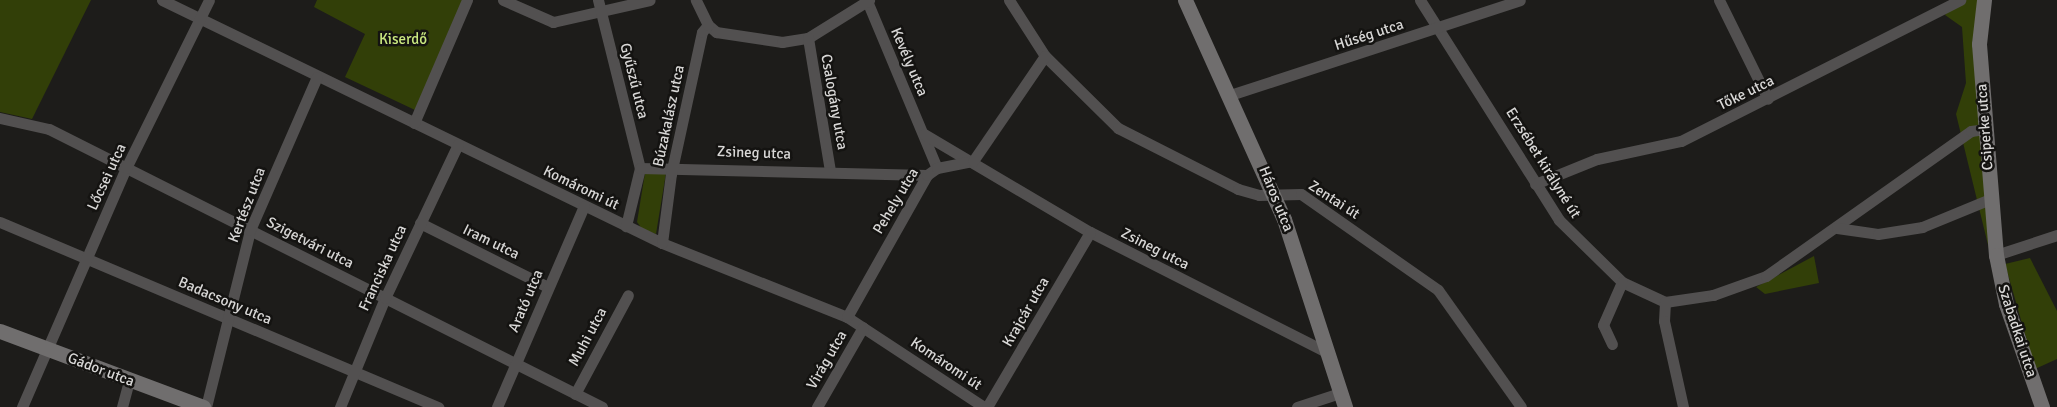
<!DOCTYPE html>
<html>
<head>
<meta charset="utf-8">
<style>
	body { margin:0 }
	#map { position:relative; width:2057px; height:407px; overflow:hidden; background:#1d1c1a; font-family:Signika,sans-serif }
	div>[style] { position:absolute }
	.green>* { inset:0; background:#323f08 }
	.street>* { height:11px; margin:-5.5px; padding:0 5.5px; transform-origin:5.5px; border-radius:5.5px; background:#525050 }
	.secondary>* { height:15px; margin:-7.5px; padding:0 7.5px; transform-origin:7.5px; border-radius:7.5px; background:#706e6e }
	span { translate:-50% -50%; white-space:nowrap; text-align:center; line-height:1.15; -webkit-text-stroke:5px #141311; paint-order:stroke }
	.street-label { font-size:15px; color:#d8d7d6 }
	.park-label { font-size:15px; color:#cae880 }
</style>
</head>
<body>
<div id="map">
	<div class="green">
		<div style="clip-path:polygon(0 0,91px 0,32px 119px,0 112px)"></div>
		<div style="clip-path:polygon(317px 0,463px 0,415px 110px,345px 77px,365px 34px,314px 7px)"></div>
		<div style="clip-path:polygon(1955px 0,1977px 0,1989px 249px,1956px 114px,1966px 83px,1962px 27px,1945px 15px)"></div>
		<div style="clip-path:polygon(645px 173px,666px 173px,656px 234px,642px 229px,637px 222px)"></div>
		<div style="clip-path:polygon(1814px 256px,1819px 283px,1765px 294px,1756px 287px)"></div>
		<div style="clip-path:polygon(2030px 258px,2057px 311px,2057px 359px,2035px 369px,2005px 264px)"></div>
	</div>
	<div class="street">
		<div style="left:162px;top:0;width:556px;rotate:25.92deg"></div>
		<div style="left:662px;top:243px;width:199px;rotate:21.8deg"></div>
		<div style="left:847px;top:317px;width:164px;rotate:33.3deg"></div>
		<div style="left:503px;top:0;width:55px;rotate:23.7deg"></div>
		<div style="left:553px;top:22px;width:99px;rotate:-12.8deg"></div>
		<div style="left:598px;top:0;width:173px;rotate:76deg"></div>
		<div style="left:640px;top:168px;width:60px;rotate:103.6deg"></div>
		<div style="left:1009px;top:0;width:67px;rotate:57.3deg"></div>
		<div style="left:1045px;top:56px;width:103px;rotate:44.6deg"></div>
		<div style="left:1118px;top:128px;width:135px;rotate:26.9deg"></div>
		<div style="left:1238px;top:189px;width:22px;rotate:16deg"></div>
		<div style="left:1259px;top:195px;width:42px;rotate:-1.4deg"></div>
		<div style="left:1301px;top:194px;width:167px;rotate:35deg"></div>
		<div style="left:1438px;top:290px;width:143px;rotate:54.6deg"></div>
		<div style="left:1420px;top:0;width:260px;rotate:57.7deg"></div>
		<div style="left:1559px;top:220px;width:88px;rotate:44.5deg"></div>
		<div style="left:1622px;top:282px;width:47px;rotate:24.9deg"></div>
		<div style="left:1665px;top:302px;width:49px;rotate:-8.3deg"></div>
		<div style="left:1713px;top:295px;width:56px;rotate:-19.7deg"></div>
		<div style="left:1766px;top:276px;width:251px;rotate:-35.3deg"></div>
		<div style="left:1971px;top:131px;width:15px;rotate:-8deg"></div>
		<div style="left:1719px;top:0;width:110px;rotate:63.7deg"></div>
		<div style="left:867px;top:1px;width:181px;rotate:67.3deg"></div>
		<div style="left:708px;top:25px;width:11px;rotate:41deg"></div>
		<div style="left:716px;top:32px;width:67px;rotate:8.6deg"></div>
		<div style="left:782px;top:42px;width:26px;rotate:-9deg"></div>
		<div style="left:808px;top:38px;width:72px;rotate:-31.9deg"></div>
		<div style="left:808px;top:38px;width:135px;rotate:80.6deg"></div>
		<div style="left:1227px;top:96px;width:308px;rotate:-18.1deg"></div>
		<div style="left:0;top:118px;width:50px;rotate:12.7deg"></div>
		<div style="left:49px;top:129px;width:619px;rotate:26.69deg"></div>
		<div style="left:414px;top:123px;width:134px;rotate:-66.7deg"></div>
		<div style="left:924px;top:134px;width:193px;rotate:30.6deg"></div>
		<div style="left:1090px;top:232px;width:268px;rotate:26.9deg"></div>
		<div style="left:640px;top:168px;width:287px;rotate:1.4deg"></div>
		<div style="left:1535px;top:184px;width:67px;rotate:-22deg"></div>
		<div style="left:1597px;top:159px;width:86px;rotate:-12.1deg"></div>
		<div style="left:1681px;top:141px;width:313px;rotate:-26.8deg"></div>
		<div style="left:0;top:222px;width:476px;rotate:22.9deg"></div>
		<div style="left:420px;top:223px;width:143px;rotate:26.6deg"></div>
		<div style="left:1837px;top:228px;width:41px;rotate:8.3deg"></div>
		<div style="left:1878px;top:234px;width:45px;rotate:-9deg"></div>
		<div style="left:1922px;top:227px;width:74px;rotate:-22.4deg"></div>
		<div style="left:662px;top:243px;width:70px;rotate:-82.6deg"></div>
		<div style="left:671px;top:174px;width:145px;rotate:-77.7deg"></div>
		<div style="left:702px;top:32px;width:9px;rotate:-49deg"></div>
		<div style="left:708px;top:25px;width:28px;rotate:-116deg"></div>
		<div style="left:1996px;top:255px;width:64px;rotate:-18.2deg"></div>
		<div style="left:1665px;top:302px;width:19px;rotate:93deg"></div>
		<div style="left:1664px;top:321px;width:88px;rotate:77.5deg"></div>
		<div style="left:847px;top:317px;width:163px;rotate:-60.6deg"></div>
		<div style="left:927px;top:175px;width:12px;rotate:-35deg"></div>
		<div style="left:937px;top:168px;width:37px;rotate:-11deg"></div>
		<div style="left:973px;top:161px;width:127px;rotate:-55.6deg"></div>
		<div style="left:1612px;top:344px;width:21px;rotate:-115deg"></div>
		<div style="left:1603px;top:325px;width:47px;rotate:-66.2deg"></div>
		<div style="left:575px;top:394px;width:112px;rotate:-61.8deg"></div>
		<div style="left:22px;top:407px;width:261px;rotate:-66.5deg"></div>
		<div style="left:126px;top:168px;width:187px;rotate:-63.7deg"></div>
		<div style="left:122px;top:407px;width:27px;rotate:-75deg"></div>
		<div style="left:206px;top:407px;width:182px;rotate:-76deg"></div>
		<div style="left:250px;top:230px;width:167px;rotate:-66.4deg"></div>
		<div style="left:340px;top:407px;width:118px;rotate:-67.6deg"></div>
		<div style="left:385px;top:298px;width:170px;rotate:-64.6deg"></div>
		<div style="left:497px;top:407px;width:219px;rotate:-66.6deg"></div>
		<div style="left:817px;top:407px;width:92px;rotate:-60.1deg"></div>
		<div style="left:987px;top:407px;width:203px;rotate:-59.5deg"></div>
		<div style="left:1297px;top:407px;width:45px;rotate:-18deg"></div>
	</div>
	<div class="secondary">
		<div style="left:1185px;top:0;width:240px;rotate:65.7deg"></div>
		<div style="left:1284px;top:219px;width:198px;rotate:72deg"></div>
		<div style="left:1984px;top:0;width:44px;rotate:96.5deg"></div>
		<div style="left:1979px;top:44px;width:212px;rotate:85.4deg"></div>
		<div style="left:1996px;top:255px;width:50px;rotate:78.5deg"></div>
		<div style="left:2006px;top:304px;width:109px;rotate:70.7deg"></div>
		<div style="left:0;top:331px;width:217px;rotate:20.5deg"></div>
	</div>
	<div class="street-label">
		<span style="left:1369px;top:35px;rotate:-18deg">Hűség utca</span>
		<span style="left:909px;top:62px;rotate:67deg">Kevély utca</span>
		<span style="left:634px;top:81px;rotate:76deg">Gyűszű utca</span>
		<span style="left:1746px;top:93px;rotate:-26deg">Tőke utca</span>
		<span style="left:834px;top:102px;rotate:80deg">Csalogány utca</span>
		<span style="left:669px;top:116px;rotate:-78deg">Búzakalász utca</span>
		<span style="left:1985px;top:127px;rotate:-94deg">Csiperke utca</span>
		<span style="left:754px;top:153px;rotate:2deg">Zsineg utca</span>
		<span style="left:1543px;top:163px;rotate:58deg">Erzsébet királyné út</span>
		<span style="left:107px;top:177px;rotate:-65deg">Lőcsei utca</span>
		<span style="left:581px;top:188px;rotate:26deg">Komáromi út</span>
		<span style="left:1276px;top:199px;rotate:68deg">Háros utca</span>
		<span style="left:1334px;top:200px;rotate:33deg">Zentai út</span>
		<span style="left:896px;top:201px;rotate:-59deg">Pehely utca</span>
		<span style="left:247px;top:205px;rotate:-69deg">Kertész utca</span>
		<span style="left:491px;top:242px;rotate:26deg">Iram utca</span>
		<span style="left:310px;top:243px;rotate:27deg">Szigetvári utca</span>
		<span style="left:1155px;top:249px;rotate:27deg">Zsineg utca</span>
		<span style="left:383px;top:268px;rotate:-65deg">Franciska utca</span>
		<span style="left:225px;top:301px;rotate:23deg">Badacsony utca</span>
		<span style="left:526px;top:301px;rotate:-67deg">Arató utca</span>
		<span style="left:1026px;top:312px;rotate:-60deg">Krajcár utca</span>
		<span style="left:2017px;top:331px;rotate:72deg">Szabadkai utca</span>
		<span style="left:588px;top:337px;rotate:-62deg">Muhi utca</span>
		<span style="left:827px;top:360px;rotate:-60deg">Virág utca</span>
		<span style="left:946px;top:364px;rotate:34deg">Komáromi út</span>
		<span style="left:101px;top:370px;rotate:21deg">Gádor utca</span>
	</div>
	<div class="park-label">
		<span style="left:403px;top:40px">Kiserdő</span>
	</div>
</div>
</body>
</html>
